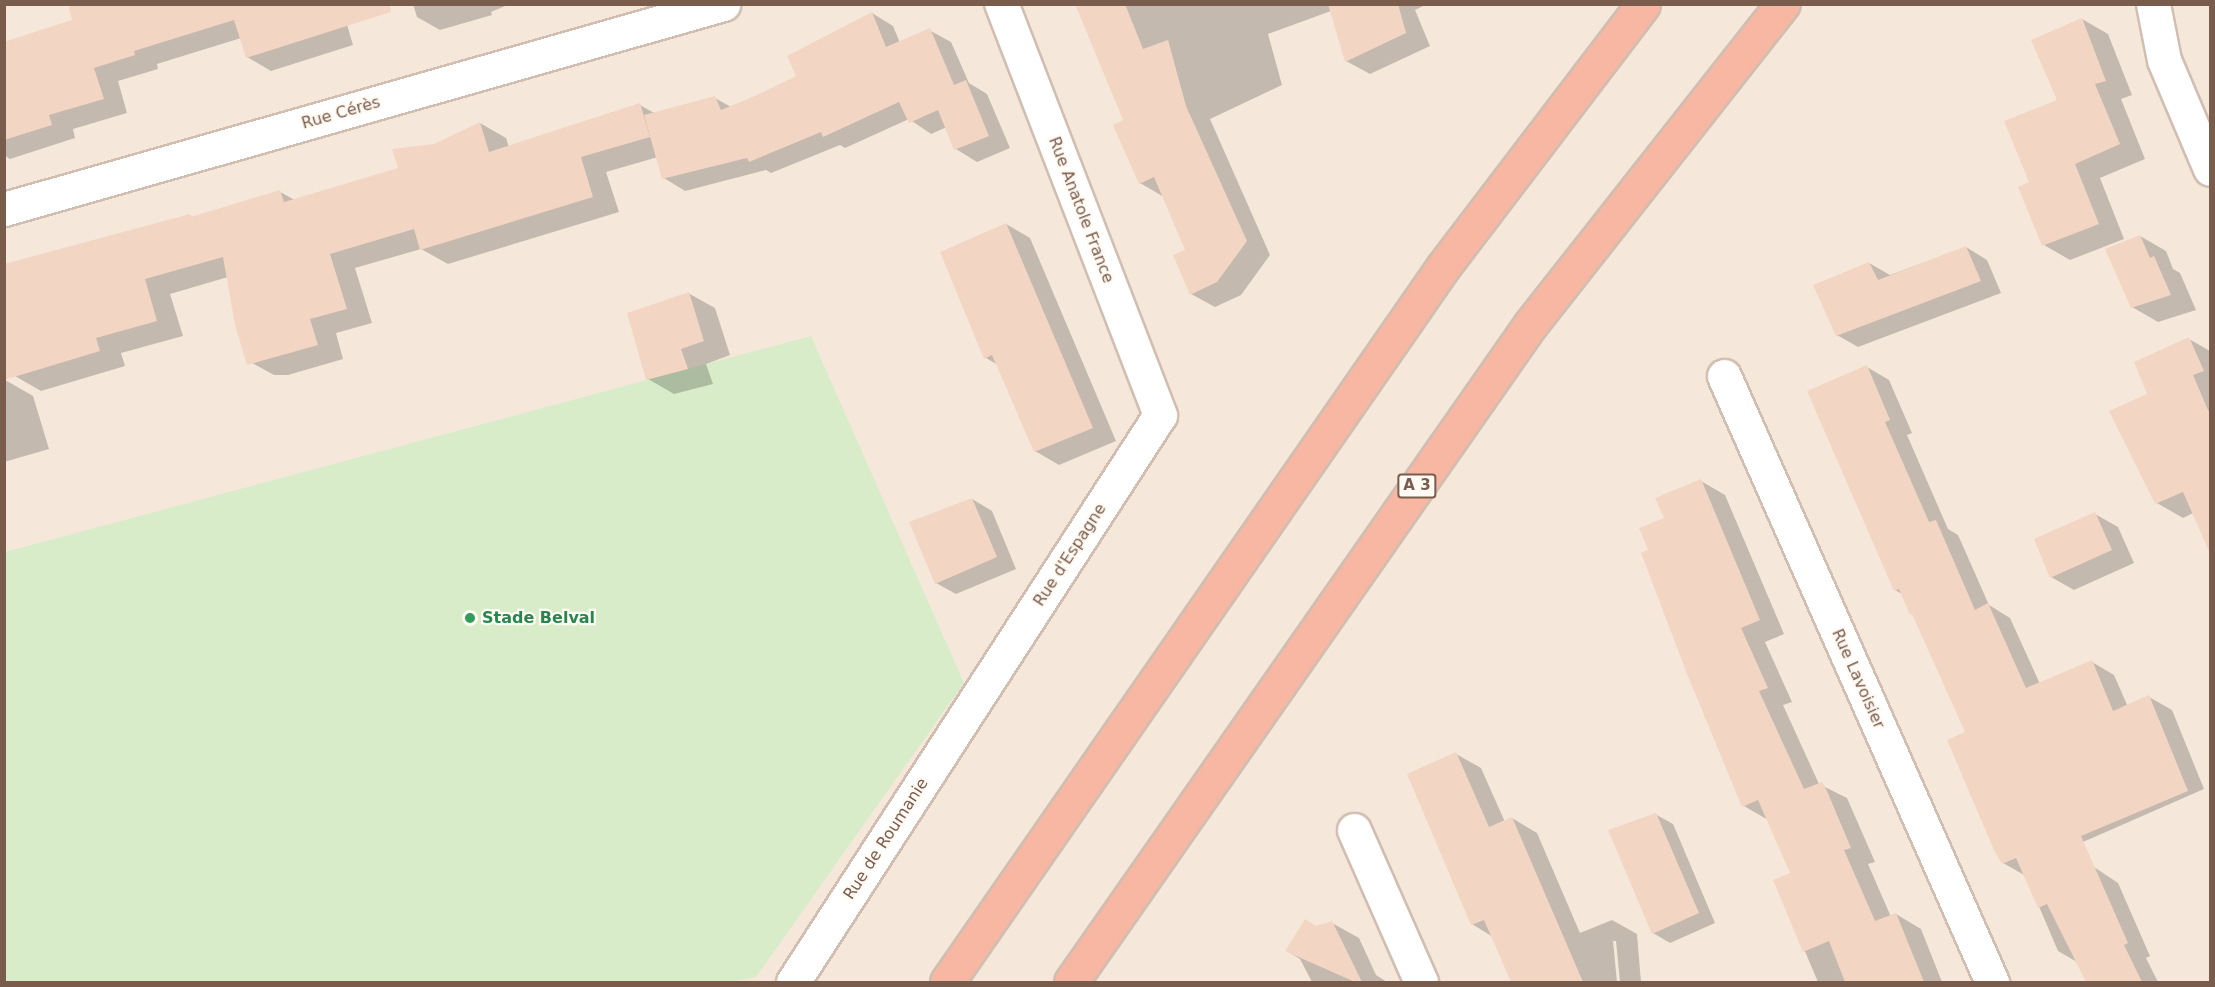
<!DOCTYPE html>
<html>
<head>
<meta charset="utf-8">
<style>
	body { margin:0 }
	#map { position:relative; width:2215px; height:987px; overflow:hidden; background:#fdf6ec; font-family:"DejaVu Sans",sans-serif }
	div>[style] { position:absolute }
	.residential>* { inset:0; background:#f5e8da }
	.green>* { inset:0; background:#d8ecc9 }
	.shadow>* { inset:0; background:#0003 }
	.building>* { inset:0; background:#f3d5c3 }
	.roads { filter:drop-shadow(2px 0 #d1beb0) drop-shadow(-2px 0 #d1beb0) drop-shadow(0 2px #d1beb0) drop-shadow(0 -2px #d1beb0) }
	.street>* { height:33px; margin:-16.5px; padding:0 16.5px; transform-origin:16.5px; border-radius:16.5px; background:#fff }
	.highway>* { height:33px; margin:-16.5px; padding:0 16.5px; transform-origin:16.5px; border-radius:16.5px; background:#f7b7a3 }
	.dots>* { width:16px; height:16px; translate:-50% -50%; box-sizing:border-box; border:3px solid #fffaf3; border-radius:50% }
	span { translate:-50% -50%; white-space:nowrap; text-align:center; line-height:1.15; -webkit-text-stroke:4.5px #fffaf3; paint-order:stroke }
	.shield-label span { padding:2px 4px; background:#fffaf3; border:2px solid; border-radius:4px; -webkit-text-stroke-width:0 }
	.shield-label { font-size:15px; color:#7a5c4d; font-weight:700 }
	.street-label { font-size:16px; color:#7a5c4d }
	.leisure-label { font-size:16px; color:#27864d; font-weight:700 }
	.left { translate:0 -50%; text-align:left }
	.frame { position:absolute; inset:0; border:6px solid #7a5c4d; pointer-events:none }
</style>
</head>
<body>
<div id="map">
	<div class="residential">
		<div style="clip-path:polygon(5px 5px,2210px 5px,2210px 982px,5px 982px)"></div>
	</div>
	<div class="green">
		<div style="clip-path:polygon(811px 336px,964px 683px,756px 977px,732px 982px,5px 982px,5px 552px)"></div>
	</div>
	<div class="shadow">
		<div style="clip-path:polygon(341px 4px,353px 45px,271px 71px,247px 57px,241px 38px,157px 64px,158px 69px,118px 81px,127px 113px,73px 129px,75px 138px,10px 159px,4px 155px,6px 44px)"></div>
		<div style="clip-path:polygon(413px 4px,510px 4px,491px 12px,492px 15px,440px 30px,417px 17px)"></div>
		<div style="clip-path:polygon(1077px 4px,1427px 4px,1415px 10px,1430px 46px,1370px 74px,1346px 61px,1331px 11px,1268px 34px,1282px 85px,1210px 119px,1270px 255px,1241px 295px,1215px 307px,1191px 294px,1187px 251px,1164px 197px,1140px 183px,1125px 121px)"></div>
		<div style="clip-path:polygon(872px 13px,893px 26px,900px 43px,929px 30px,951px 42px,969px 83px,987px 94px,1010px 148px,977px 162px,956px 149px,947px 127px,931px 134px,909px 119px,845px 148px,840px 145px,771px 173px,766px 170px,685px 191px,664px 178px,658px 157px,606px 172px,619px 212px,448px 264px,421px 249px,355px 268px,372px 323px,336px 333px,343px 359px,288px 375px,274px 375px,247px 360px,228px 277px,170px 294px,183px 336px,121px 353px,125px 366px,41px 391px,15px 376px,190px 216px,193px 218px,280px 192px,295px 200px,399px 169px,434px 145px,480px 123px,506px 138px,509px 147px,640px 105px,656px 114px,715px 98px,731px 107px,798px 77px)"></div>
		<div style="clip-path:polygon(2082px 19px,2108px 34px,2132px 95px,2121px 99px,2145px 159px,2100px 178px,2124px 239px,2070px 260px,2044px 245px,2031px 183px)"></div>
		<div style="clip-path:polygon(1006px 224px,1030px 238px,1116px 441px,1059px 465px,1035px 451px,998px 365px,986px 358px)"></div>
		<div style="clip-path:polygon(2140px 236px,2166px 251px,2173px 269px,2180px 273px,2196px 310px,2158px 322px,2132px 307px)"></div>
		<div style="clip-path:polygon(1966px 247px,1987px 260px,2001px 293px,1858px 347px,1837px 335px,1869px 263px,1890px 275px)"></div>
		<div style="clip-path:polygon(688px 293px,715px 308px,730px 355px,706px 364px,713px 384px,674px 394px,648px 379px)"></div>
		<div style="clip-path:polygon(2189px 339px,2210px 351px,2210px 545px,2193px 513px,2183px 518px,2157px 503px,2149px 395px)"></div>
		<div style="clip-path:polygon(1867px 367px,1889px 380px,1912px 433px,1907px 435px,1948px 529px,1958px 535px,1989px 605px,2010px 618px,2040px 684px,2092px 662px,2114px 675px,2128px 707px,2149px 697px,2172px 710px,2204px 789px,2067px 849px,2118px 883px,2150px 956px,2146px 958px,2158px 982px,2087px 982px,2077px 962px,2058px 951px,2026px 876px,2003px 863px,1967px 733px,1914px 616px,1902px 594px,1895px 590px)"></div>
		<div style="clip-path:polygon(7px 381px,33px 396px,49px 449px,4px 462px,4px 382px)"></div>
		<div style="clip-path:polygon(1701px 481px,1725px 495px,1784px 634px,1765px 642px,1792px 702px,1783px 705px,1819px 784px,1847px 798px,1875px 862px,1868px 864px,1891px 917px,1896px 914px,1921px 929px,1942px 982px,1818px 982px,1775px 881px,1792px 874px,1768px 820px,1744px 806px,1650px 550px,1666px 519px)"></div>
		<div style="clip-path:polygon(972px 499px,992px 511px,1016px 569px,956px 594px,936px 583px)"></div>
		<div style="clip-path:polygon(2095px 514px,2118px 527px,2134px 563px,2074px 590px,2051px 577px)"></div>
		<div style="clip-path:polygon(1456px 754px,1481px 768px,1505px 822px,1512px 818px,1537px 833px,1580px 933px,1612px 920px,1637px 934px,1641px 982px,1620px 982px,1616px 941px,1613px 941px,1617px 982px,1513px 982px,1493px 937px,1472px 924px)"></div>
		<div style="clip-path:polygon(1655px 814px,1673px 824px,1715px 923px,1670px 943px,1653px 933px)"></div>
		<div style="clip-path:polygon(1332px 923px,1359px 938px,1376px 975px,1387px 982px,1312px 982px,1300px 959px,1287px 951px,1317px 928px)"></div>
	</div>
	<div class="building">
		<div style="clip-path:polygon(68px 4px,390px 4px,391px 12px,246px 58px,234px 20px,134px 51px,135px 55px,94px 68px,104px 99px,49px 115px,52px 125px,4px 140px,4px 42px,72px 20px)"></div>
		<div style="clip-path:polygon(1075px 4px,1125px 4px,1143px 49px,1168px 40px,1186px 106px,1247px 241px,1217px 282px,1190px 295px,1173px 255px,1185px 250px,1154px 177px,1139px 184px,1113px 125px,1123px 120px)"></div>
		<div style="clip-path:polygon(1328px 4px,1398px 4px,1406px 33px,1345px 62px)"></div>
		<div style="clip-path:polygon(872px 12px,886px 47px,930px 28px,954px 85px,966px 80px,989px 136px,954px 150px,938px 110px,909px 123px,899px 102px,823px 137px,821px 132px,749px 162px,747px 158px,662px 179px,644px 115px,715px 96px,721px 110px,755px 96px,796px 76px,787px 56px)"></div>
		<div style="clip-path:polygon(2082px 18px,2106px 81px,2095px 84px,2120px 144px,2075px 164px,2099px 224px,2042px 246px,2018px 187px,2029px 182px,2004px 121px,2057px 100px,2031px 40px)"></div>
		<div style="clip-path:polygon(640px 103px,650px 137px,581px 157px,593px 197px,420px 250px,414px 229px,330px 254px,347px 309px,310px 319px,318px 345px,247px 365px,235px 325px,223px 257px,145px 279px,157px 321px,96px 338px,100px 351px,4px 380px,4px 264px,190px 214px,191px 217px,280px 190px,284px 202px,398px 168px,392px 149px,434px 144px,480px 122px,489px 152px)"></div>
		<div style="clip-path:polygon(1006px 223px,1093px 428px,1034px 452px,992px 355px,984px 359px,940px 252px)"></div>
		<div style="clip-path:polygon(2140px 235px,2150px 258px,2154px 256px,2171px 295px,2131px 308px,2105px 249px)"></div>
		<div style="clip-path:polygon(1966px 246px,1981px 281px,1836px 336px,1813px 285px,1869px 262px,1878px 280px)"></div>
		<div style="clip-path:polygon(689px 292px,704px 341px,681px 349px,688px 369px,646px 380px,627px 313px)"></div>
		<div style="clip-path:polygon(2189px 337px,2204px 371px,2193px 375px,2211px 417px,2211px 556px,2183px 492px,2155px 504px,2109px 411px,2147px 394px,2134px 362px)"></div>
		<div style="clip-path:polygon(1867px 365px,1890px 420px,1885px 422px,1929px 522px,1936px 520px,1975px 610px,1988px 603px,2026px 688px,2092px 660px,2113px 711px,2149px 695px,2188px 791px,2081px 836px,2128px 943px,2124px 945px,2142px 982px,2086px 982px,2047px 904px,2038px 908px,2016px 858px,2002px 864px,1994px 850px,1947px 740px,1965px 732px,1912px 614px,1910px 615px,1899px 589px,1894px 591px,1807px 391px)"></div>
		<div style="clip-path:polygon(1701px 479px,1760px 620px,1741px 628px,1768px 688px,1759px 691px,1804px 789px,1822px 782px,1827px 791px,1851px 848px,1844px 850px,1875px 921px,1896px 913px,1924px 982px,1845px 982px,1829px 941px,1803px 952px,1773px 880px,1790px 873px,1758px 800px,1742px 807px,1687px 674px,1641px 553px,1648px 550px,1639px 528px,1664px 518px,1655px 498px)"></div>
		<div style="clip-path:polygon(972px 498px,997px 557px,935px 584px,909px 522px)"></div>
		<div style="clip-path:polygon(2095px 512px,2112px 550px,2050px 578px,2034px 539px)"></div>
		<div style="clip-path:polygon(1456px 752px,1489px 827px,1512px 817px,1583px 982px,1511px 982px,1484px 920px,1471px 925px,1407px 774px)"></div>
		<div style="clip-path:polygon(1656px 813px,1699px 913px,1652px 934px,1608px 830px)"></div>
		<div style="clip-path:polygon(1305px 919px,1316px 926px,1332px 921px,1362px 982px,1355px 982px,1285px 951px)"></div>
	</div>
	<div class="roads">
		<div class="street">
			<div style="left:2153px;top:4px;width:57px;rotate:78.9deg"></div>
			<div style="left:2164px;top:60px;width:118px;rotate:67.1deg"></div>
			<div style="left:4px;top:209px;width:748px;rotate:-15.91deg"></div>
			<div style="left:1724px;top:376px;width:663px;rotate:66.14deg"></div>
			<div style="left:1354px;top:830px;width:166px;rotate:66.2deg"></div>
			<div style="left:793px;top:982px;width:675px;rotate:-57.09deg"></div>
			<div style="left:1160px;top:415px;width:441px;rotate:-111.1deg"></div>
		</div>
		<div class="highway">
			<div style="left:947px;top:982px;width:870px;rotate:-55.25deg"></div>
			<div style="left:1443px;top:267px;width:330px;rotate:-52.7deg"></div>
			<div style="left:1071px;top:982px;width:801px;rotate:-55.06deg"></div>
			<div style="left:1530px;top:325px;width:409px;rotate:-51.8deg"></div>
		</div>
	</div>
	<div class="dots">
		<div style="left:470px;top:618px;background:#2e9e5b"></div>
	</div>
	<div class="shield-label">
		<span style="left:1417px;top:486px">A 3</span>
	</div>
	<div class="street-label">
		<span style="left:341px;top:113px;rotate:-16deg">Rue Cérès</span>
		<span style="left:1081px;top:210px;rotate:69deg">Rue Anatole France</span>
		<span style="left:1070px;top:555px;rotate:-57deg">Rue d'Espagne</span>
		<span style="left:1858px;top:679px;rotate:66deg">Rue Lavoisier</span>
		<span style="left:886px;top:839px;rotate:-57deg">Rue de Roumanie</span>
	</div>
	<div class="leisure-label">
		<span class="left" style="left:482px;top:618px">Stade Belval</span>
	</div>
	<div class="frame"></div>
</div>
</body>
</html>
